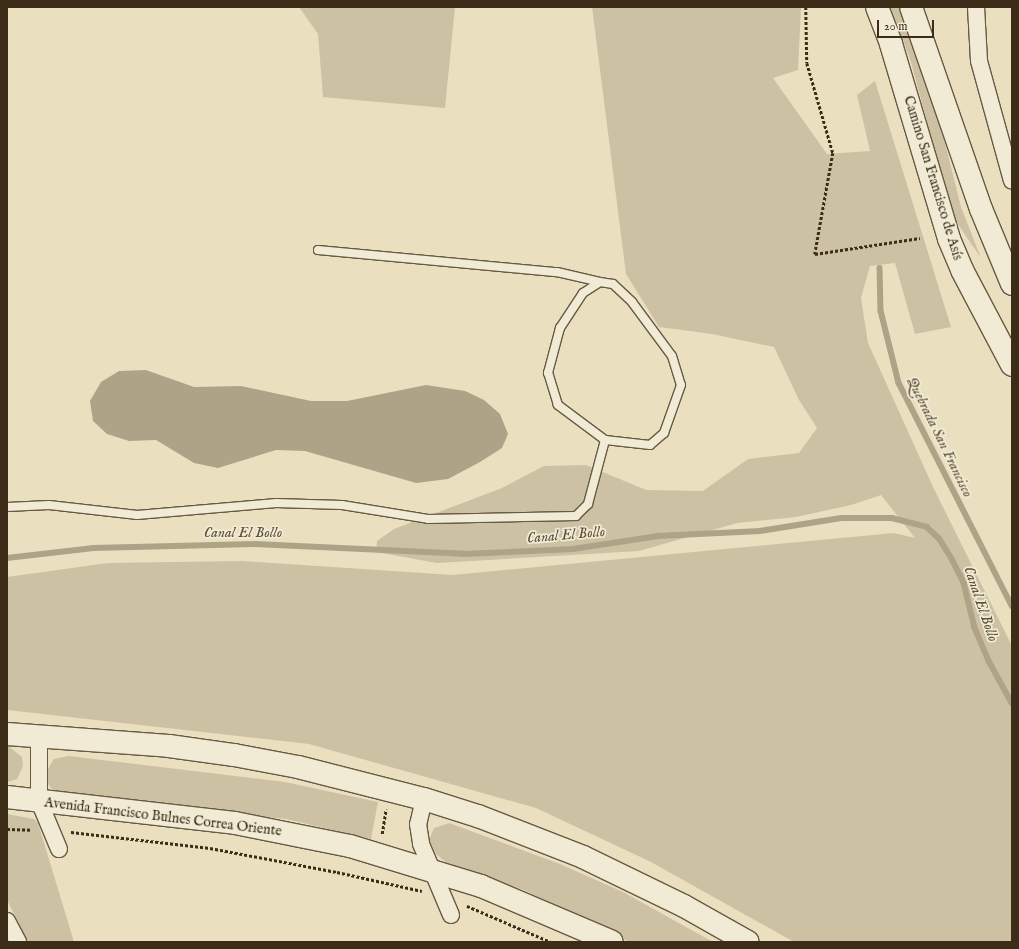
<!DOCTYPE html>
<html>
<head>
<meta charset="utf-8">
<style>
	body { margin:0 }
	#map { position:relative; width:1019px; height:949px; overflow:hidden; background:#eae0c0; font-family:"IM FELL English",serif }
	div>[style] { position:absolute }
	.green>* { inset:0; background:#ccc1a3 }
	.water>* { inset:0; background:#afa387 }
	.stream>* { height:5.5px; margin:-2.75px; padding:0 2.75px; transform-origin:2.75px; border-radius:2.75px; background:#afa387 }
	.path>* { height:2.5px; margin-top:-1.25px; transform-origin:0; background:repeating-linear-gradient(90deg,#3c2c18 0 3px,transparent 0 5px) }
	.roads { filter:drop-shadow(1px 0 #685942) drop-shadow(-1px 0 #685942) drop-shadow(0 1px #685942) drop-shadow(0 -1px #685942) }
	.lane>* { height:8px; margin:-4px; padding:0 4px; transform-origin:4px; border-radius:4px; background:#f1ebd6 }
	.street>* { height:16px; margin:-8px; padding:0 8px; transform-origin:8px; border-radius:8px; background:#f1ebd6 }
	.secondary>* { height:22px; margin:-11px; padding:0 11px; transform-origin:11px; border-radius:11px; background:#f1ebd6 }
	span { translate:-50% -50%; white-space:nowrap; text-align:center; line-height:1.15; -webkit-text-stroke:3.5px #f1ebd6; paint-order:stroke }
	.street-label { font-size:14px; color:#3c2c18 }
	.water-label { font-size:15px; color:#5e5039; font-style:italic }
	.frame { position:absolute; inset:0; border:8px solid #3c2c18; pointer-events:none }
	.scale { position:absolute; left:877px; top:20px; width:57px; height:18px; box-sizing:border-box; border:2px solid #3c2c18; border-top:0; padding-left:5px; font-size:12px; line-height:14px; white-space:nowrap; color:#3c2c18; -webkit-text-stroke:3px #f1ebd6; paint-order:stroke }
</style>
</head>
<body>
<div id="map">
	<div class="green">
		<div style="clip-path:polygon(299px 7px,455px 7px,445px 108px,323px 97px,318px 34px)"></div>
		<div style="clip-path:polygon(592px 7px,801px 7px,798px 70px,773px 78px,827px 154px,870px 151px,857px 95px,875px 81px,951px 327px,915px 334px,895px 263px,870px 266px,861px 298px,868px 343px,934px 489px,1012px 646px,1012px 942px,794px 942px,651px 862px,536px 808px,309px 744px,7px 710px,7px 577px,108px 563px,241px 561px,452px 575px,894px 533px,915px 538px,881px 495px,851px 505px,796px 517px,737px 523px,639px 551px,437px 563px,376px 552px,377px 541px,394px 529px,502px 488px,544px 466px,586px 465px,646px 490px,703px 491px,748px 459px,799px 453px,817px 428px,799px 400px,774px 347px,712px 334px,659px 327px,626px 274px)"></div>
		<div style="clip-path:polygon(890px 7px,902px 7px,928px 75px,961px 207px,981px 258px,953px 217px,910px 59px)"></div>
		<div style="clip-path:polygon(7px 745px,22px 757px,23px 766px,17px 779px,8px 782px)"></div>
		<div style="clip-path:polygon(69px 756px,285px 782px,378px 802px,371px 839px,286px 819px,57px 795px,48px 784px,46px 772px,54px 759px)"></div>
		<div style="clip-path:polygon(7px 814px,34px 819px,38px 823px,74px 942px,28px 942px,7px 900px)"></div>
		<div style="clip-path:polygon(449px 823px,560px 864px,623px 892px,713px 942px,629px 942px,524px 890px,447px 863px,436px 854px,429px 840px,434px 828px)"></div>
	</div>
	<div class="water">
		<div style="clip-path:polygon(146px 370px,194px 387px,241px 386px,311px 401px,347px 401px,426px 385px,465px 391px,484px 400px,500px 414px,508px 434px,502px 448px,480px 462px,448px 479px,416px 483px,305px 451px,276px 450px,218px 468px,194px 463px,156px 440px,129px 441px,107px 434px,93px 421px,90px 401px,101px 382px,119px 371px)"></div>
	</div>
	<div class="stream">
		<div style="left:880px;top:268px;width:43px;rotate:88.7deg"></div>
		<div style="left:881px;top:311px;width:74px;rotate:76deg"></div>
		<div style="left:899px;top:383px;width:250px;rotate:63.1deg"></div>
		<div style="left:7px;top:558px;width:87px;rotate:-6.6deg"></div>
		<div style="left:93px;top:548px;width:162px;rotate:-1.4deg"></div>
		<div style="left:255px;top:544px;width:209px;rotate:2.7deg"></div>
		<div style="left:464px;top:554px;width:109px;rotate:-2.6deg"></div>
		<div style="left:573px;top:549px;width:86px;rotate:-8.7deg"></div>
		<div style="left:658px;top:536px;width:102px;rotate:-2.8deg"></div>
		<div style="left:760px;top:531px;width:82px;rotate:-9.1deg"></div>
		<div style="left:841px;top:518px;width:51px"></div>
		<div style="left:892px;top:518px;width:36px;rotate:14deg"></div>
		<div style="left:927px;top:527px;width:16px;rotate:43deg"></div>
		<div style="left:939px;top:538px;width:25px;rotate:58deg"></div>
		<div style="left:952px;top:559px;width:27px;rotate:63deg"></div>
		<div style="left:964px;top:583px;width:46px;rotate:76.3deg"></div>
		<div style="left:975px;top:628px;width:36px;rotate:67deg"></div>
		<div style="left:989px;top:661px;width:48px;rotate:61.3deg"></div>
	</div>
	<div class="path">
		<div style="left:806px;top:7px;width:56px;rotate:89deg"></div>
		<div style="left:807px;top:63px;width:94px;rotate:73.9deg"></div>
		<div style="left:833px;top:153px;width:103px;rotate:100.1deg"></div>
		<div style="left:815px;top:254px;width:106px;rotate:-8.7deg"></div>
		<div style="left:7px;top:829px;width:25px;rotate:2deg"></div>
		<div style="left:71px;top:832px;width:140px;rotate:6.6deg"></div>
		<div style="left:210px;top:848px;width:129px;rotate:10.7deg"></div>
		<div style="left:337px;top:872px;width:87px;rotate:12.6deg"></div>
		<div style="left:382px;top:834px;width:25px;rotate:-81deg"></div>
		<div style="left:467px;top:906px;width:91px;rotate:23.2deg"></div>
	</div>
	<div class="roads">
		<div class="lane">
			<div style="left:318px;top:250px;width:240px;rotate:5.3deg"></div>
			<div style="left:557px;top:272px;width:44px;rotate:13.1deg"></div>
			<div style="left:600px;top:282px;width:13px;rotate:9deg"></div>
			<div style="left:613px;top:284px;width:26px;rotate:43deg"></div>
			<div style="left:632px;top:302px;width:67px;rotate:53.5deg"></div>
			<div style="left:672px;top:356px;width:30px;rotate:73deg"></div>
			<div style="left:681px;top:385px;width:51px;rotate:109.5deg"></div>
			<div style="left:664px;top:433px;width:18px;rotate:139deg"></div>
			<div style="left:650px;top:445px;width:45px;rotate:-173.7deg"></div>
			<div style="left:605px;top:440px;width:59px;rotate:-143.3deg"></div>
			<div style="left:558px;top:405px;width:34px;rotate:-107deg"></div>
			<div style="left:548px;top:373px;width:47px;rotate:-75.1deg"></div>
			<div style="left:560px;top:328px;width:42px;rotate:-56.7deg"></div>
			<div style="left:583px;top:293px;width:20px;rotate:-33deg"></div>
			<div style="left:7px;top:507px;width:42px;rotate:-2.7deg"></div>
			<div style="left:49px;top:505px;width:89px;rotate:6.5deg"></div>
			<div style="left:137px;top:515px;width:140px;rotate:-4.9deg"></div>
			<div style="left:276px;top:503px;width:66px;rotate:1.7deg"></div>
			<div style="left:342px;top:505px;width:87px;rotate:9.2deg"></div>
			<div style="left:428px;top:519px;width:148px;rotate:-1.2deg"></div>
			<div style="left:576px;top:516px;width:17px;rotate:-45deg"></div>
			<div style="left:588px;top:504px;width:66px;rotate:-75.1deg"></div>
		</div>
		<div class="street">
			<div style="left:976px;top:7px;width:54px;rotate:86.8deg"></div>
			<div style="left:979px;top:61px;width:124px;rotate:74.6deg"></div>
			<div style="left:39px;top:738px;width:63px;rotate:90deg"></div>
			<div style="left:39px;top:801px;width:52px;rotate:67.4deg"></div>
			<div style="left:424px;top:799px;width:26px;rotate:103deg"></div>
			<div style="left:418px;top:824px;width:20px;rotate:81deg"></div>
			<div style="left:421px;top:844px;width:77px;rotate:67.1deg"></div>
			<div style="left:7px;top:921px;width:24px;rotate:62deg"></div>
		</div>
		<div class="secondary">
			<div style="left:877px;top:7px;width:40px;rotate:69deg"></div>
			<div style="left:891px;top:44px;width:203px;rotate:73.4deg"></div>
			<div style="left:949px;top:239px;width:34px;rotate:67deg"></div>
			<div style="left:962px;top:270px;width:107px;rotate:62.2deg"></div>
			<div style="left:911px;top:7px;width:214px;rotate:70.9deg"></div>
			<div style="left:981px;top:209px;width:81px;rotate:67.5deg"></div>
			<div style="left:7px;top:734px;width:162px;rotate:4.2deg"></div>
			<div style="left:169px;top:746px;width:66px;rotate:7.9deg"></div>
			<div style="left:234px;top:755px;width:65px;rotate:10.6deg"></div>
			<div style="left:298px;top:767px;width:130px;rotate:14.3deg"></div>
			<div style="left:424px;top:799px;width:57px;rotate:17.5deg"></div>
			<div style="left:478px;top:816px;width:113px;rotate:21.3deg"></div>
			<div style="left:583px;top:857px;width:112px;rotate:25.9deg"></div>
			<div style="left:684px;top:906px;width:73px;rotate:29.4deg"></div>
			<div style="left:7px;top:797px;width:229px;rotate:6.5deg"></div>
			<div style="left:235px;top:823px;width:117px;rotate:11.3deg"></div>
			<div style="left:350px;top:846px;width:137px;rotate:17deg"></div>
			<div style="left:481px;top:886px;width:142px;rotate:23.1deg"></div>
		</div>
	</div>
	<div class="street-label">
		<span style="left:933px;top:178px;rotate:73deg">Camino San Francisco de Asís</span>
		<span style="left:163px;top:817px;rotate:7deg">Avenida Francisco Bulnes Correa Oriente</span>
	</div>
	<div class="water-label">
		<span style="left:940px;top:437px;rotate:64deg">Quebrada San Francisco</span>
		<span style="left:243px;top:533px">Canal El Bollo</span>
		<span style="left:566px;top:535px;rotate:-5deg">Canal El Bollo</span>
		<span style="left:981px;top:604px;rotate:71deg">Canal El Bollo</span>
	</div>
	<div class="frame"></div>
	<div class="scale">20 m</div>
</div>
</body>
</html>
